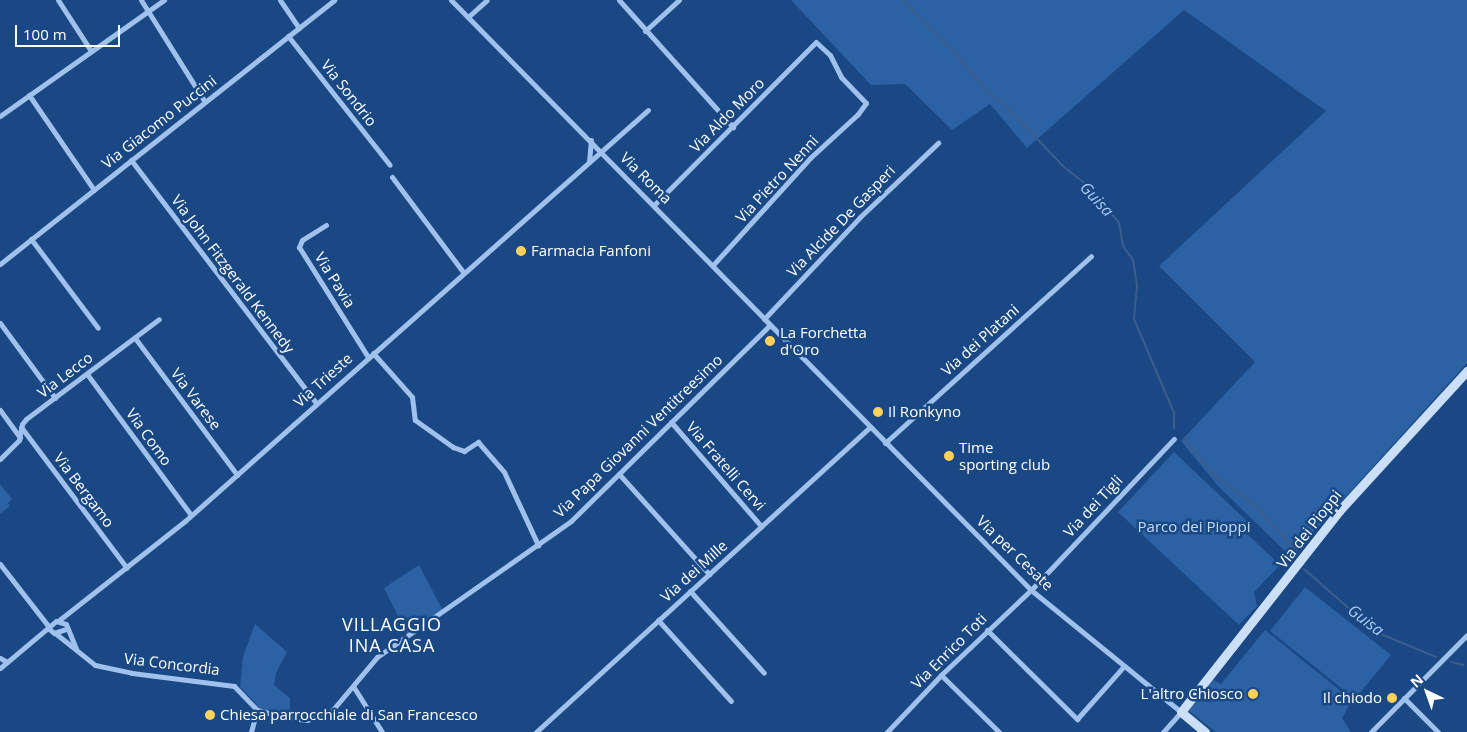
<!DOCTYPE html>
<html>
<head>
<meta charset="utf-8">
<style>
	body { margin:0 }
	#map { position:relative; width:1467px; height:732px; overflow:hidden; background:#194885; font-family:"Open Sans",sans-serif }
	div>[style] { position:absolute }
	.green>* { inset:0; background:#2c61a3 }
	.stream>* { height:2px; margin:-1px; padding:0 1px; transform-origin:1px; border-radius:1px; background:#3b5e8b }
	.street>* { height:5px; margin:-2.5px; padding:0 2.5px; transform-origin:2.5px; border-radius:2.5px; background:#9fc1ec }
	.secondary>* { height:9px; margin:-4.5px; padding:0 4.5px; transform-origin:4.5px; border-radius:4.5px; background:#cbdff9 }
	.dots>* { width:14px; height:14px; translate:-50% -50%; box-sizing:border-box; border:2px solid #194885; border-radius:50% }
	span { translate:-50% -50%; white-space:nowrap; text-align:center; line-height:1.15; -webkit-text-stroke:5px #194885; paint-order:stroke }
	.street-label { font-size:15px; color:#fff }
	.poi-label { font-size:15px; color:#fff }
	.left { translate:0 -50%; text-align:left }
	.right { translate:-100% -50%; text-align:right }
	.park-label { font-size:15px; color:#c4dcf9 }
	.water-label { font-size:16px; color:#aacbf4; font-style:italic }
	.quarter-label { font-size:18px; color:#fff; letter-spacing:1px }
	.north { position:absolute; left:1402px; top:667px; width:50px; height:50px; -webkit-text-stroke:4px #194885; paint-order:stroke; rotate:318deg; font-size:14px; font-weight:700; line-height:20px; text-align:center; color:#fff }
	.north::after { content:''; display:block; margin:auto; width:18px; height:22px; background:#fff; clip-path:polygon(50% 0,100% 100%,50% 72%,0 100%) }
	.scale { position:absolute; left:15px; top:25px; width:105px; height:22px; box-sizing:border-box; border:2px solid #fff; border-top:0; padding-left:6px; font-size:15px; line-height:18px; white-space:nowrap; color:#fff; -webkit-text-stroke:4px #194885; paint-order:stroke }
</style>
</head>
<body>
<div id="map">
	<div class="green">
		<div style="clip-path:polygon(791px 0,1467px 0,1467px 363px,1291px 557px,1218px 486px,1181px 441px,1255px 362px,1159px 266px,1326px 111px,1184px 10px,1027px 148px,990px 104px,952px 130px,905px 84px,871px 85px)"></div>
		<div style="clip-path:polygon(1174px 452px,1251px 525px,1245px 532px,1280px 565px,1254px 592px,1257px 606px,1239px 625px,1118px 512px)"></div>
		<div style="clip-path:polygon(0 484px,12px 499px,8px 503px,10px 506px,0 514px)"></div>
		<div style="clip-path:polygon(419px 565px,443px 611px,408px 636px,384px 588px)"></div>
		<div style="clip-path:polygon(1305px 587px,1391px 655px,1355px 699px,1270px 631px)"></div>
		<div style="clip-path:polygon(255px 624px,287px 652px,276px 673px,274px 685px,290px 698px,290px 716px,262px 710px,240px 687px,243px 657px)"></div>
		<div style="clip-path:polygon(1265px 630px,1352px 700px,1342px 718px,1351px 732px,1216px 732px,1189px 711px,1213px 680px,1221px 684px)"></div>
	</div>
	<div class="stream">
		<div style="left:903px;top:0;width:76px;rotate:45.5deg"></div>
		<div style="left:956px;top:54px;width:50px;rotate:49.9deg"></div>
		<div style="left:988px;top:92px;width:20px;rotate:37deg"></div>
		<div style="left:1004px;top:104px;width:87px;rotate:46.4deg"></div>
		<div style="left:1064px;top:167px;width:34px;rotate:38deg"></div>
		<div style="left:1091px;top:188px;width:45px;rotate:51.3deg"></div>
		<div style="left:1119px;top:223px;width:23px;rotate:80deg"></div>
		<div style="left:1123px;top:246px;width:17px;rotate:54deg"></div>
		<div style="left:1133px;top:260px;width:25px;rotate:81deg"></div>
		<div style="left:1137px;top:285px;width:34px;rotate:95deg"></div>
		<div style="left:1134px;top:319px;width:102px;rotate:66.9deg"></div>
		<div style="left:1174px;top:413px;width:15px;rotate:90deg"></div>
		<div style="left:1184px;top:439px;width:44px;rotate:50.5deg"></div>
		<div style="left:1212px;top:473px;width:56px;rotate:37.1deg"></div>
		<div style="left:1257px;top:507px;width:63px;rotate:48.2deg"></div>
		<div style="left:1304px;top:569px;width:96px;rotate:41.2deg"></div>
		<div style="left:1376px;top:632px;width:65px;rotate:22.6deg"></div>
		<div style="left:1451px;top:662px;width:13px;rotate:13deg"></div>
	</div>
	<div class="street">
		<div style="left:58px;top:0;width:61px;rotate:57.1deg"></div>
		<div style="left:141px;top:0;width:120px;rotate:57.9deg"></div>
		<div style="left:280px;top:0;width:34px;rotate:56deg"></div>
		<div style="left:451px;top:0;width:827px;rotate:45.49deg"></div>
		<div style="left:1031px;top:590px;width:193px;rotate:39.1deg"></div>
		<div style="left:1181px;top:712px;width:27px;rotate:132deg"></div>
		<div style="left:619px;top:0;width:171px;rotate:48.1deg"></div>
		<div style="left:468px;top:17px;width:25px;rotate:-42deg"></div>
		<div style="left:645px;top:31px;width:46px;rotate:-42.4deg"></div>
		<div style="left:288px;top:36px;width:164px;rotate:51.7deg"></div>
		<div style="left:29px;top:95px;width:115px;rotate:55.6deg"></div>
		<div style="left:0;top:116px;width:201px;rotate:-35.3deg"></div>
		<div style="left:131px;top:160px;width:305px;rotate:52.7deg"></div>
		<div style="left:589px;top:162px;width:22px;rotate:-85deg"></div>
		<div style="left:392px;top:177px;width:119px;rotate:53.2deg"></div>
		<div style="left:655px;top:204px;width:228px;rotate:-45.2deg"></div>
		<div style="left:816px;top:42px;width:19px;rotate:43deg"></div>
		<div style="left:830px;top:55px;width:25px;rotate:63deg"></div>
		<div style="left:841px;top:77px;width:36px;rotate:46deg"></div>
		<div style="left:866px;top:103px;width:14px;rotate:126deg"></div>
		<div style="left:858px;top:114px;width:65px;rotate:137.5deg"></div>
		<div style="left:810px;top:158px;width:144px;rotate:132.2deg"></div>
		<div style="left:326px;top:225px;width:28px;rotate:148deg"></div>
		<div style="left:302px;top:240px;width:8px;rotate:113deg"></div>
		<div style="left:299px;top:247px;width:130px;rotate:57.9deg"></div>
		<div style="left:31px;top:239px;width:111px;rotate:53deg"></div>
		<div style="left:0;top:264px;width:426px;rotate:-38.3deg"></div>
		<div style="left:764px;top:319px;width:140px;rotate:-46.7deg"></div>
		<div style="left:860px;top:217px;width:108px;rotate:-43.5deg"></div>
		<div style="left:0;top:323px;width:93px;rotate:53.7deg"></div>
		<div style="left:135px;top:338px;width:171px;rotate:53.3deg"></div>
		<div style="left:373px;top:353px;width:59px;rotate:48.4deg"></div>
		<div style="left:412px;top:397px;width:23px;rotate:83deg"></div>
		<div style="left:415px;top:420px;width:47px;rotate:35.4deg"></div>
		<div style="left:453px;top:447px;width:12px;rotate:20deg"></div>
		<div style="left:464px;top:451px;width:17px;rotate:-33deg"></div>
		<div style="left:478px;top:442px;width:40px;rotate:49deg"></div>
		<div style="left:504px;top:472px;width:81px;rotate:65deg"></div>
		<div style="left:87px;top:374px;width:175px;rotate:53.6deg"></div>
		<div style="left:0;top:410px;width:34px;rotate:54deg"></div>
		<div style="left:671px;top:422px;width:138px;rotate:49.1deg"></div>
		<div style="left:21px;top:427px;width:176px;rotate:53.1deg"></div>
		<div style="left:885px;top:443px;width:278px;rotate:-42.2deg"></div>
		<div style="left:0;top:459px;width:27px;rotate:-45deg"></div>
		<div style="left:19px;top:440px;width:16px;rotate:-79deg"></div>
		<div style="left:22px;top:424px;width:6px;rotate:-51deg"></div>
		<div style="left:26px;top:419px;width:166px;rotate:-36.9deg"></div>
		<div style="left:619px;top:474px;width:135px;rotate:48deg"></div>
		<div style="left:0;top:564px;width:80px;rotate:52.1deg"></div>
		<div style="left:690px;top:591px;width:110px;rotate:47.9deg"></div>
		<div style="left:658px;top:620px;width:109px;rotate:48deg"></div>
		<div style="left:58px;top:621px;width:162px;rotate:-38.2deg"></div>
		<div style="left:185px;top:521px;width:619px;rotate:-41.6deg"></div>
		<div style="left:48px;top:628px;width:8px;rotate:40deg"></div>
		<div style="left:54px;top:633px;width:13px;rotate:-18deg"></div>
		<div style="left:987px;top:630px;width:127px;rotate:44.7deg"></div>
		<div style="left:1077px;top:719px;width:71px;rotate:-48.4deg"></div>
		<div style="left:55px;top:633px;width:51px;rotate:38.7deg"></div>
		<div style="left:95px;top:665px;width:38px;rotate:12deg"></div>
		<div style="left:132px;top:673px;width:103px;rotate:7.3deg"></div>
		<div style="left:234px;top:686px;width:33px;rotate:46deg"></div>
		<div style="left:0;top:658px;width:8px;rotate:30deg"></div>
		<div style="left:0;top:668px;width:73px;rotate:-40deg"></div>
		<div style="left:56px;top:621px;width:10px;rotate:17deg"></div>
		<div style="left:66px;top:624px;width:27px;rotate:68deg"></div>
		<div style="left:941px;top:675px;width:81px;rotate:44.5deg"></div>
		<div style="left:353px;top:686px;width:54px;rotate:57.8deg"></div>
		<div style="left:1404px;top:698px;width:48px;rotate:45deg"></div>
		<div style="left:257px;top:710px;width:27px;rotate:15deg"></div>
		<div style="left:283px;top:717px;width:24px;rotate:7deg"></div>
		<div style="left:307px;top:720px;width:24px;rotate:-17deg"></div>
		<div style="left:330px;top:713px;width:73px;rotate:-50deg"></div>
		<div style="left:377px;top:657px;width:237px;rotate:-35deg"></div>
		<div style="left:571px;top:521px;width:279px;rotate:-44.6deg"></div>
		<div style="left:251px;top:732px;width:23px;rotate:-75deg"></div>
		<div style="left:536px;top:732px;width:451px;rotate:-42.4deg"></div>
		<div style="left:887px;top:732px;width:79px;rotate:-46.5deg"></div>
		<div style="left:941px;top:675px;width:124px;rotate:-43.4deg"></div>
		<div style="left:1031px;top:590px;width:208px;rotate:-46.6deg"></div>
		<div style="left:1371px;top:732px;width:136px;rotate:-45.3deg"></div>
	</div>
	<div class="secondary">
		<div style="left:1205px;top:732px;width:31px;rotate:-140deg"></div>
		<div style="left:1181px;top:712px;width:256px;rotate:-51.8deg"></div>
		<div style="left:1339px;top:511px;width:190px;rotate:-47.6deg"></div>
	</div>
	<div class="dots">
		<div style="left:521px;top:251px;background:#ffd05a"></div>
		<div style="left:770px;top:341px;background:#ffd05a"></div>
		<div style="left:878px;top:412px;background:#ffd05a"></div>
		<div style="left:949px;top:456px;background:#ffd05a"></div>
		<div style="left:1253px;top:694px;background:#ffd05a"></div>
		<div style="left:1392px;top:698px;background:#ffd05a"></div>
		<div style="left:210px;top:715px;background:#ffd05a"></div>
	</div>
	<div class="street-label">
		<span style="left:349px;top:93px;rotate:52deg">Via Sondrio</span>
		<span style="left:727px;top:115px;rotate:-45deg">Via Aldo Moro</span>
		<span style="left:159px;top:122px;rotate:-38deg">Via Giacomo Puccini</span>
		<span style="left:646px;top:178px;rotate:45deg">Via Roma</span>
		<span style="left:777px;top:179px;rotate:-47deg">Via Pietro Nenni</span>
		<span style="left:841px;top:221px;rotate:-46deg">Via Alcide De Gasperi</span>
		<span style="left:233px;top:274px;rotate:53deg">Via John Fitzgerald Kennedy</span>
		<span style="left:335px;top:280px;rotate:58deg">Via Pavia</span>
		<span style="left:980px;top:340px;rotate:-42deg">Via dei Platani</span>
		<span style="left:65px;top:375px;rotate:-37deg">Via Lecco</span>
		<span style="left:323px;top:380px;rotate:-42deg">Via Trieste</span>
		<span style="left:196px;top:399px;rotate:53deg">Via Varese</span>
		<span style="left:638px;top:436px;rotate:-44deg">Via Papa Giovanni Ventitreesimo</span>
		<span style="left:149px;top:437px;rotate:54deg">Via Como</span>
		<span style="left:726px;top:466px;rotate:49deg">Via Fratelli Cervi</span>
		<span style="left:84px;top:490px;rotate:53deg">Via Bergamo</span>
		<span style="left:1093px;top:506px;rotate:-47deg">Via dei Tigli</span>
		<span style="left:1309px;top:529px;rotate:-52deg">Via dei Pioppi</span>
		<span style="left:1015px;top:553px;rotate:44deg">Via per Cesate</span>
		<span style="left:694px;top:571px;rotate:-42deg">Via dei Mille</span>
		<span style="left:949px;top:651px;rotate:-45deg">Via Enrico Toti</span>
		<span style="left:172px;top:664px;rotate:7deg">Via Concordia</span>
	</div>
	<div class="poi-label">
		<span class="left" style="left:531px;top:251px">Farmacia Fanfoni</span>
		<span class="left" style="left:780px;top:341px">La Forchetta<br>d'Oro</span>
		<span class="left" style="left:888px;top:412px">Il Ronkyno</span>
		<span class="left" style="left:959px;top:456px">Time<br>sporting club</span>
		<span class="right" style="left:1243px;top:694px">L'altro Chiosco</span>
		<span class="right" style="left:1382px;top:698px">Il chiodo</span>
		<span class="left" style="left:220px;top:715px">Chiesa parrocchiale di San Francesco</span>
	</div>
	<div class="park-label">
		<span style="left:1194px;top:527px">Parco dei Pioppi</span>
	</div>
	<div class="water-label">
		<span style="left:1097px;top:199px;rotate:47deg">Guisa</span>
		<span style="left:1366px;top:620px;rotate:37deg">Guisa</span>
	</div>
	<div class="quarter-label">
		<span style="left:392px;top:635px">VILLAGGIO<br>INA CASA</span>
	</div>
	<div class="north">N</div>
	<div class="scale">100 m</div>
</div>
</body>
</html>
